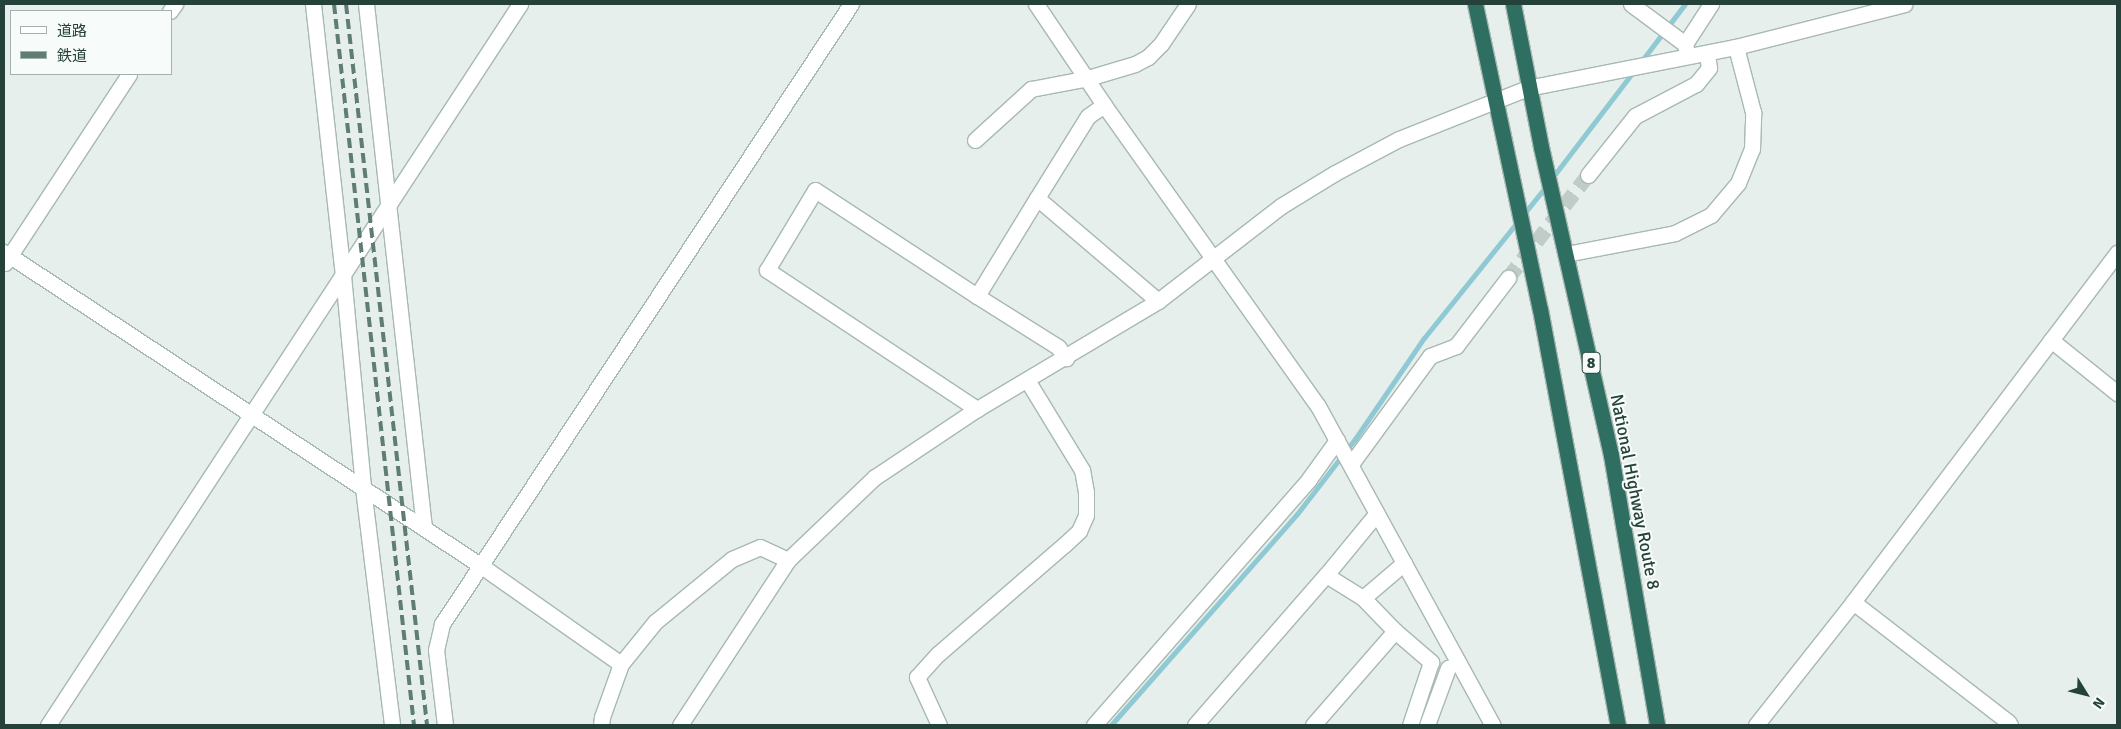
<!DOCTYPE html>
<html>
<head>
<meta charset="utf-8">
<style>
	body { margin:0 }
	#map { position:relative; width:2121px; height:729px; overflow:hidden; background:#e6efeb; font-family:Signika,"Noto Sans JP",sans-serif }
	div>[style] { position:absolute }
	.stream>* { height:5px; margin:-2.5px; padding:0 2.5px; transform-origin:2.5px; border-radius:2.5px; background:#8ec9d4 }
	.minor-tunnel>* { height:15px; margin-top:-7.5px; transform-origin:0; background:repeating-linear-gradient(90deg,#bfccc8 0 15px,transparent 0 23px) }
	.roads { filter:drop-shadow(1px 0 #a8b8b2) drop-shadow(-1px 0 #a8b8b2) drop-shadow(0 1px #a8b8b2) drop-shadow(0 -1px #a8b8b2) }
	.minor>* { height:15px; margin:-7.5px; padding:0 7.5px; transform-origin:7.5px; border-radius:7.5px; background:#fff }
	.highway>* { height:15px; margin:-7.5px; padding:0 7.5px; transform-origin:7.5px; border-radius:7.5px; background:#2f6f62 }
	.rail>* { height:4px; margin-top:-2px; transform-origin:0; background:repeating-linear-gradient(90deg,#5f7d75 0 10px,transparent 0 15px) }
	span { translate:-50% -50%; white-space:nowrap; text-align:center; line-height:1.15; -webkit-text-stroke:4px #f7fbf9; paint-order:stroke }
	.shield-label span { padding:1px 4px; background:#f7fbf9; border:1px solid; border-radius:4px; -webkit-text-stroke-width:0 }
	.shield-label { font-size:16px; color:#24423a; font-weight:700 }
	.street-label { font-size:18px; color:#24423a }
	.frame { position:absolute; inset:0; border:5px solid #24423a; pointer-events:none }
	.legend { position:absolute; left:10px; top:10px; width:162px; height:65px; box-sizing:border-box; background:#f7fbf9; border:1px solid #a3b1ad; margin:0; padding:6px 9px; list-style:none; font-size:15px; color:#24423a }
	.legend li { display:flex; align-items:center; gap:10px; height:25px }
	.legend b { width:25px; border:1px solid #a3b1ad }
	.north { position:absolute; left:2061px; top:669px; width:50px; height:50px; -webkit-text-stroke:4px #f7fbf9; paint-order:stroke; rotate:126deg; font-size:14px; font-weight:700; line-height:20px; text-align:center; color:#24423a }
	.north::after { content:''; display:block; margin:auto; width:18px; height:22px; background:#24423a; clip-path:polygon(50% 0,100% 100%,50% 72%,0 100%) }
</style>
</head>
<body>
<div id="map">
	<div class="stream">
		<div style="left:1640px;top:63px;width:74px;rotate:-52.7deg"></div>
		<div style="left:1552px;top:178px;width:133px;rotate:-52.6deg"></div>
		<div style="left:1111px;top:725px;width:281px;rotate:-48.6deg"></div>
		<div style="left:1297px;top:514px;width:95px;rotate:-52.3deg"></div>
		<div style="left:1355px;top:439px;width:122px;rotate:-55.7deg"></div>
		<div style="left:1424px;top:338px;width:196px;rotate:-51.2deg"></div>
	</div>
	<div class="minor-tunnel">
		<div style="left:1508px;top:278px;width:130px;rotate:-52.2deg"></div>
	</div>
	<div class="roads">
		<div class="minor">
			<div style="left:313px;top:4px;width:273px;rotate:83.7deg"></div>
			<div style="left:343px;top:275px;width:214px;rotate:84.6deg"></div>
			<div style="left:363px;top:488px;width:239px;rotate:83deg"></div>
			<div style="left:366px;top:4px;width:527px;rotate:83.68deg"></div>
			<div style="left:1036px;top:4px;width:122px;rotate:56deg"></div>
			<div style="left:1104px;top:105px;width:369px;rotate:54.6deg"></div>
			<div style="left:1318px;top:406px;width:364px;rotate:61.3deg"></div>
			<div style="left:1631px;top:4px;width:67px;rotate:36.5deg"></div>
			<div style="left:170px;top:11px;width:9px;rotate:-54deg"></div>
			<div style="left:1687px;top:54px;width:10px;rotate:-101deg"></div>
			<div style="left:1685px;top:44px;width:48px;rotate:-57deg"></div>
			<div style="left:1104px;top:105px;width:19px;rotate:145deg"></div>
			<div style="left:1088px;top:116px;width:97px;rotate:121.9deg"></div>
			<div style="left:1037px;top:198px;width:159px;rotate:40.4deg"></div>
			<div style="left:975px;top:140px;width:76px;rotate:-42.3deg"></div>
			<div style="left:1031px;top:89px;width:58px;rotate:-10.9deg"></div>
			<div style="left:1088px;top:78px;width:49px;rotate:-16.6deg"></div>
			<div style="left:1135px;top:64px;width:15px;rotate:-28deg"></div>
			<div style="left:1148px;top:57px;width:18px;rotate:-45deg"></div>
			<div style="left:1161px;top:44px;width:48px;rotate:-56deg"></div>
			<div style="left:1588px;top:175px;width:75px;rotate:-51.5deg"></div>
			<div style="left:1635px;top:116px;width:69px;rotate:-27.7deg"></div>
			<div style="left:1696px;top:84px;width:21px;rotate:-51deg"></div>
			<div style="left:1709px;top:68px;width:15px;rotate:-98deg"></div>
			<div style="left:1037px;top:198px;width:115px;rotate:121.5deg"></div>
			<div style="left:977px;top:296px;width:96px;rotate:32.2deg"></div>
			<div style="left:1058px;top:347px;width:14px;rotate:54deg"></div>
			<div style="left:4px;top:252px;width:570px;rotate:33.33deg"></div>
			<div style="left:480px;top:565px;width:172px;rotate:35.1deg"></div>
			<div style="left:1566px;top:254px;width:111px;rotate:-10.9deg"></div>
			<div style="left:1675px;top:233px;width:40px;rotate:-26.6deg"></div>
			<div style="left:1711px;top:215px;width:42px;rotate:-49.8deg"></div>
			<div style="left:1738px;top:183px;width:37px;rotate:-68deg"></div>
			<div style="left:1752px;top:149px;width:37px;rotate:-88deg"></div>
			<div style="left:1753px;top:112px;width:67px;rotate:-104.7deg"></div>
			<div style="left:5px;top:263px;width:226px;rotate:-56.7deg"></div>
			<div style="left:2051px;top:340px;width:85px;rotate:38.8deg"></div>
			<div style="left:977px;top:409px;width:252px;rotate:-146.5deg"></div>
			<div style="left:767px;top:270px;width:93px;rotate:-59deg"></div>
			<div style="left:815px;top:190px;width:194px;rotate:33.2deg"></div>
			<div style="left:1351px;top:464px;width:134px;rotate:-53.8deg"></div>
			<div style="left:1430px;top:356px;width:28px;rotate:-21deg"></div>
			<div style="left:1456px;top:346px;width:86px;rotate:-52.6deg"></div>
			<div style="left:1326px;top:575px;width:80px;rotate:-50.6deg"></div>
			<div style="left:1853px;top:602px;width:196px;rotate:37.7deg"></div>
			<div style="left:2008px;top:722px;width:4px;rotate:56deg"></div>
			<div style="left:1395px;top:631px;width:48px;rotate:40.7deg"></div>
			<div style="left:1431px;top:662px;width:66px;rotate:108.4deg"></div>
			<div style="left:48px;top:725px;width:862px;rotate:-56.79deg"></div>
			<div style="left:445px;top:725px;width:76px;rotate:-96.8deg"></div>
			<div style="left:436px;top:650px;width:27px;rotate:-77deg"></div>
			<div style="left:442px;top:624px;width:743px;rotate:-56.59deg"></div>
			<div style="left:601px;top:725px;width:8px;rotate:-83deg"></div>
			<div style="left:602px;top:717px;width:56px;rotate:-70.3deg"></div>
			<div style="left:621px;top:664px;width:54px;rotate:-51deg"></div>
			<div style="left:655px;top:622px;width:99px;rotate:-39.3deg"></div>
			<div style="left:732px;top:559px;width:30px;rotate:-23deg"></div>
			<div style="left:760px;top:547px;width:31px;rotate:25deg"></div>
			<div style="left:680px;top:725px;width:197px;rotate:-56.8deg"></div>
			<div style="left:788px;top:560px;width:120px;rotate:-43.7deg"></div>
			<div style="left:875px;top:477px;width:123px;rotate:-33.7deg"></div>
			<div style="left:977px;top:409px;width:211px;rotate:-30.8deg"></div>
			<div style="left:1158px;top:301px;width:155px;rotate:-37.7deg"></div>
			<div style="left:1281px;top:206px;width:63px;rotate:-31.4deg"></div>
			<div style="left:1335px;top:173px;width:72px;rotate:-28deg"></div>
			<div style="left:1399px;top:139px;width:139px;rotate:-21.6deg"></div>
			<div style="left:1528px;top:88px;width:212px;rotate:-11.2deg"></div>
			<div style="left:1736px;top:47px;width:174px;rotate:-14.3deg"></div>
			<div style="left:939px;top:725px;width:53px;rotate:-114.6deg"></div>
			<div style="left:917px;top:677px;width:31px;rotate:-48deg"></div>
			<div style="left:938px;top:654px;width:167px;rotate:-40.9deg"></div>
			<div style="left:1064px;top:545px;width:21px;rotate:-43deg"></div>
			<div style="left:1079px;top:531px;width:17px;rotate:-66deg"></div>
			<div style="left:1086px;top:515px;width:23px;rotate:-90deg"></div>
			<div style="left:1086px;top:492px;width:22px;rotate:-100deg"></div>
			<div style="left:1082px;top:470px;width:105px;rotate:-121.4deg"></div>
			<div style="left:1094px;top:725px;width:327px;rotate:-48.8deg"></div>
			<div style="left:1309px;top:479px;width:48px;rotate:-54.3deg"></div>
			<div style="left:1195px;top:725px;width:199px;rotate:-48.9deg"></div>
			<div style="left:1326px;top:575px;width:44px;rotate:31.9deg"></div>
			<div style="left:1313px;top:725px;width:125px;rotate:-48.9deg"></div>
			<div style="left:1395px;top:631px;width:46px;rotate:-134.1deg"></div>
			<div style="left:1363px;top:598px;width:54px;rotate:-40.5deg"></div>
			<div style="left:1427px;top:725px;width:61px;rotate:-69.8deg"></div>
			<div style="left:1756px;top:725px;width:157px;rotate:-51.7deg"></div>
			<div style="left:1853px;top:602px;width:438px;rotate:-52.9deg"></div>
		</div>
		<div class="highway">
			<div style="left:1475px;top:4px;width:312px;rotate:78deg"></div>
			<div style="left:1540px;top:309px;width:423px;rotate:79.4deg"></div>
			<div style="left:1513px;top:4px;width:146px;rotate:78.9deg"></div>
			<div style="left:1541px;top:147px;width:316px;rotate:77.2deg"></div>
			<div style="left:1611px;top:455px;width:274px;rotate:80.3deg"></div>
		</div>
	</div>
	<div class="rail">
		<div style="left:334px;top:4px;width:725px;rotate:83.67deg"></div>
		<div style="left:346px;top:4px;width:726px;rotate:83.59deg"></div>
	</div>
	<div class="shield-label">
		<span style="left:1591px;top:363px">8</span>
	</div>
	<div class="street-label">
		<span style="left:1635px;top:492px;rotate:79deg">National Highway Route 8</span>
	</div>
	<div class="frame"></div>
	<ul class="legend">
	<li><b style="height:6px;background:#fff"></b>道路</li>
	<li><b style="height:6px;background:#5f7d75"></b>鉄道</li>
	</ul>
	<div class="north">N</div>
</div>
</body>
</html>
